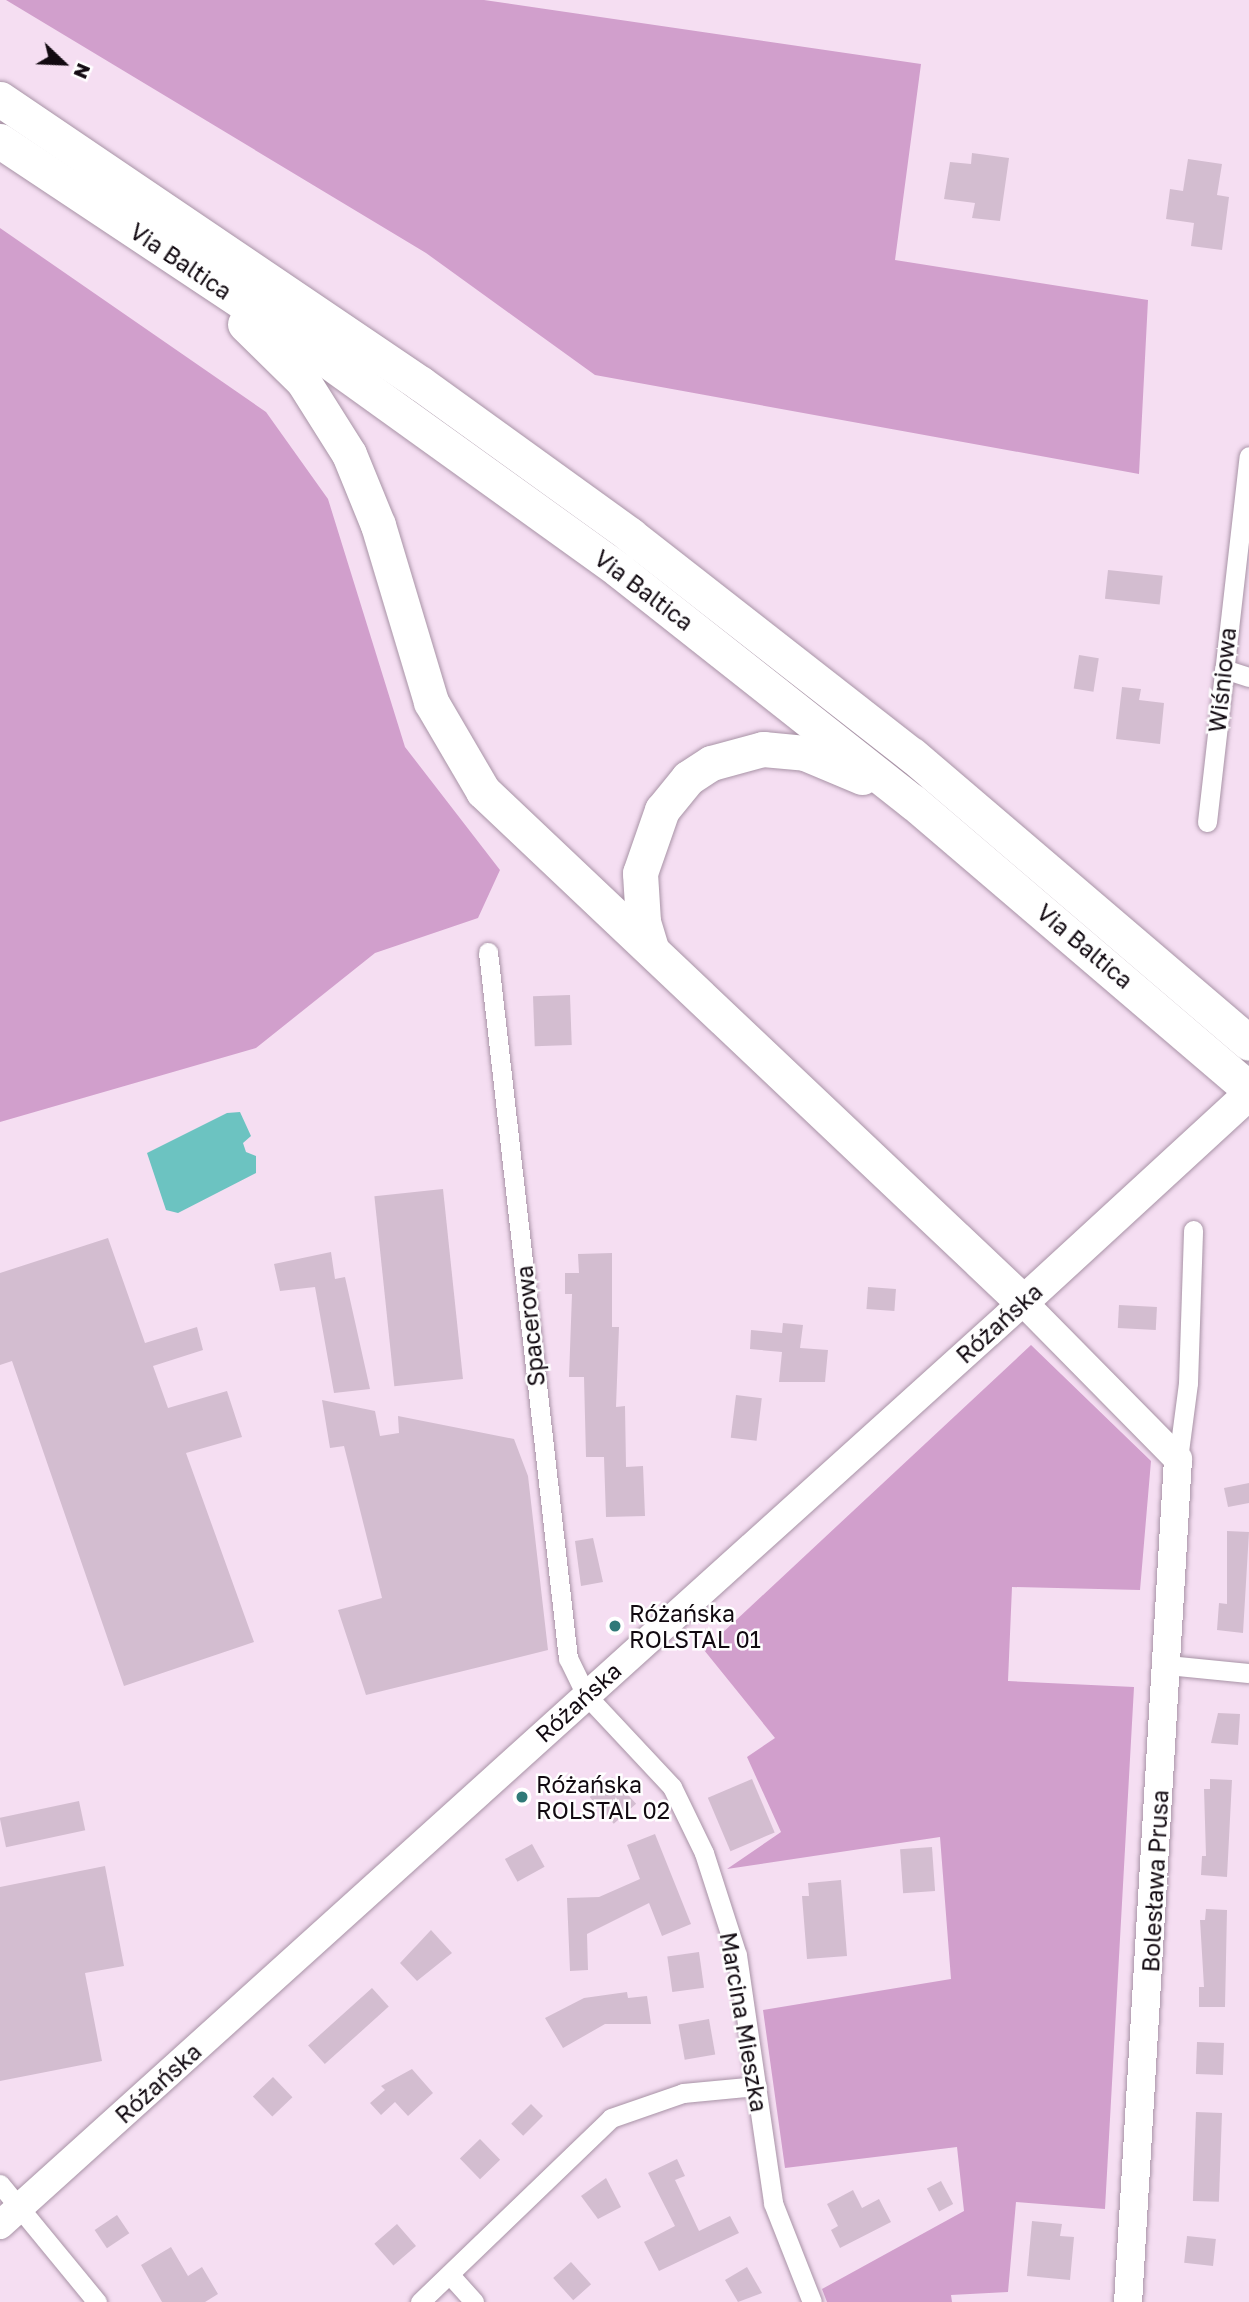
<!DOCTYPE html>
<html>
<head>
<meta charset="utf-8">
<style>
  body { margin:0 }
  #map { position:relative; width:1249px; height:2302px; overflow:hidden; background:#f5def2; font-family:"Golos Text",sans-serif }
  div>[style] { position:absolute }
  .forest>* { inset:0; background:#d19fcc }
  .water>* { inset:0; background:#6cc3c1 }
  .building>* { inset:0; background:#d3bdd0; transform-origin:0 0 }
  .roads { filter:drop-shadow(0 0 2px #a893a6) drop-shadow(0 0 2px #a893a6) }
  .street>* { height:19px; margin:-9.5px; padding:0 9.5px; transform-origin:9.5px; border-radius:9.5px; background:#fff }
  .secondary>* { height:28px; margin:-14px; padding:0 14px; transform-origin:14px; border-radius:14px; background:#fff }
  .primary>* { height:32px; margin:-16px; padding:0 16px; transform-origin:16px; border-radius:16px; background:#fff }
  .highway>* { height:35px; margin:-17.5px; padding:0 17.5px; transform-origin:17.5px; border-radius:17.5px; background:#fff }
  .dots>* { width:19px; height:19px; translate:-50% -50%; box-sizing:border-box; border:4px solid #fff; border-radius:50% }
  span { translate:-50% -50%; white-space:nowrap; text-align:center; line-height:1.15; -webkit-text-stroke:5px #fff; paint-order:stroke }
  .street-label { font-size:23px; color:#120a11 }
  .poi-label { font-size:23px; color:#120a11 }
  .left { translate:0 -50%; text-align:left }
  .north { position:absolute; left:28px; top:28px; width:70px; height:70px; -webkit-text-stroke:5px #fff; paint-order:stroke; rotate:113deg; font-size:19px; font-weight:700; line-height:28px; text-align:center; color:#120a11 }
  .north::after { content:''; display:block; margin:auto; width:24px; height:32px; background:#120a11; clip-path:polygon(50% 0,100% 100%,50% 72%,0 100%) }
</style>
</head>
<body>
<div id="map">
  <div class="forest">
    <i style="clip-path:polygon(6px 0,484px 0,921px 64px,895px 260px,1148px 300px,1139px 474px,595px 375px,426px 253px)"></i>
    <i style="clip-path:polygon(0 228px,266px 412px,328px 499px,405px 747px,500px 870px,478px 918px,375px 953px,256px 1048px,0 1122px)"></i>
    <i style="clip-path:polygon(1031px 1345px,1151px 1461px,1140px 1590px,1012px 1587px,1008px 1681px,1134px 1687px,1105px 2209px,1016px 2202px,1008px 2292px,951px 2295px,952px 2302px,827px 2302px,822px 2289px,964px 2211px,957px 2147px,785px 2168px,763px 2010px,951px 1979px,940px 1837px,727px 1869px,781px 1832px,747px 1757px,775px 1738px,704px 1650px)"></i>
  </div>
  <div class="water">
    <i style="clip-path:polygon(240px 1112px,251px 1136px,243px 1143px,246px 1152px,256px 1156px,256px 1173px,178px 1213px,166px 1210px,147px 1153px,227px 1113px)"></i>
  </div>
  <div class="building">
    <i style="clip-path:polygon(972px 153px,1009px 158px,1000px 221px,972px 218px,975px 203px,944px 199px,950px 162px,971px 164px)"></i>
    <i style="clip-path:polygon(1188px 159px,1222px 164px,1217px 195px,1229px 197px,1222px 250px,1191px 246px,1194px 223px,1166px 219px,1170px 189px,1183px 191px)"></i>
    <i style="left:1108px;top:570px;width:55px;height:29px;rotate:6deg"></i>
    <i style="left:1079px;top:655px;width:20px;height:34px;rotate:9deg"></i>
    <i style="clip-path:polygon(1122px 687px,1141px 689px,1139px 700px,1164px 703px,1160px 744px,1116px 739px)"></i>
    <i style="left:570px;top:995px;width:50px;height:37px;rotate:88deg"></i>
    <i style="left:443px;top:1189px;width:191px;height:69px;rotate:84deg"></i>
    <i style="clip-path:polygon(108px 1238px,145px 1343px,197px 1327px,203px 1350px,153px 1366px,168px 1408px,227px 1391px,242px 1437px,186px 1453px,254px 1642px,124px 1686px,12px 1361px,0 1365px,0 1273px)"></i>
    <i style="clip-path:polygon(331px 1252px,335px 1279px,345px 1277px,370px 1389px,334px 1393px,315px 1287px,280px 1291px,274px 1264px)"></i>
    <i style="clip-path:polygon(612px 1253px,612px 1327px,619px 1327px,616px 1407px,625px 1406px,626px 1467px,643px 1466px,645px 1516px,606px 1517px,604px 1457px,586px 1457px,584px 1377px,569px 1377px,572px 1294px,565px 1294px,565px 1273px,579px 1273px,578px 1254px)"></i>
    <i style="left:868px;top:1287px;width:28px;height:22px;rotate:4deg"></i>
    <i style="left:1119px;top:1305px;width:38px;height:23px;rotate:3deg"></i>
    <i style="clip-path:polygon(783px 1323px,803px 1325px,800px 1348px,828px 1350px,825px 1382px,779px 1382px,782px 1352px,750px 1349px,751px 1330px,782px 1333px)"></i>
    <i style="left:736px;top:1395px;width:26px;height:43px;rotate:7deg"></i>
    <i style="clip-path:polygon(322px 1400px,375px 1411px,380px 1436px,399px 1433px,398px 1416px,514px 1439px,528px 1476px,548px 1650px,366px 1695px,338px 1610px,382px 1598px,344px 1446px,330px 1448px)"></i>
    <i style="clip-path:polygon(1249px 1483px,1249px 1503px,1228px 1507px,1224px 1488px)"></i>
    <i style="clip-path:polygon(1227px 1531px,1249px 1532px,1243px 1633px,1217px 1630px,1219px 1603px,1227px 1604px)"></i>
    <i style="clip-path:polygon(593px 1538px,603px 1582px,581px 1586px,575px 1541px)"></i>
    <i style="clip-path:polygon(1218px 1713px,1240px 1714px,1238px 1745px,1211px 1743px)"></i>
    <i style="left:612px;top:1777px;width:36px;height:30px;rotate:48deg"></i>
    <i style="left:752px;top:1779px;width:58px;height:48px;rotate:67deg"></i>
    <i style="clip-path:polygon(1210px 1779px,1232px 1780px,1227px 1877px,1201px 1875px,1202px 1856px,1206px 1856px,1204px 1789px,1210px 1789px)"></i>
    <i style="left:79px;top:1801px;width:30px;height:81px;rotate:78deg"></i>
    <i style="clip-path:polygon(655px 1834px,691px 1924px,662px 1936px,649px 1903px,587px 1934px,588px 1970px,570px 1971px,567px 1898px,599px 1897px,640px 1879px,627px 1845px)"></i>
    <i style="left:532px;top:1844px;width:26px;height:31px;rotate:61deg"></i>
    <i style="left:932px;top:1847px;width:44px;height:32px;rotate:86deg"></i>
    <i style="clip-path:polygon(105px 1866px,124px 1966px,85px 1973px,102px 2061px,0 2081px,0 1887px)"></i>
    <i style="clip-path:polygon(841px 1880px,847px 1956px,807px 1959px,802px 1896px,809px 1896px,808px 1883px)"></i>
    <i style="clip-path:polygon(1206px 1909px,1227px 1910px,1225px 2007px,1199px 2007px,1199px 1987px,1204px 1987px,1200px 1920px,1205px 1920px)"></i>
    <i style="clip-path:polygon(431px 1930px,452px 1953px,417px 1981px,400px 1963px)"></i>
    <i style="left:699px;top:1952px;width:36px;height:32px;rotate:82deg"></i>
    <i style="left:372px;top:1988px;width:25px;height:86px;rotate:48deg"></i>
    <i style="clip-path:polygon(627px 1992px,628px 1998px,647px 1996px,651px 2024px,605px 2024px,563px 2048px,545px 2018px,584px 1998px)"></i>
    <i style="left:709px;top:2019px;width:36px;height:31px;rotate:80deg"></i>
    <i style="left:1197px;top:2042px;width:27px;height:32px;rotate:2deg"></i>
    <i style="clip-path:polygon(412px 2069px,433px 2093px,408px 2116px,395px 2102px,381px 2115px,370px 2103px,385px 2090px,381px 2086px)"></i>
    <i style="left:273px;top:2077px;width:28px;height:28px;rotate:46deg"></i>
    <i style="left:531px;top:2104px;width:17px;height:28px;rotate:45deg"></i>
    <i style="left:1196px;top:2112px;width:26px;height:89px;rotate:2deg"></i>
    <i style="left:480px;top:2139px;width:29px;height:28px;rotate:46deg"></i>
    <i style="clip-path:polygon(677px 2159px,685px 2176px,675px 2180px,699px 2231px,730px 2216px,739px 2233px,659px 2271px,644px 2242px,675px 2226px,648px 2173px)"></i>
    <i style="clip-path:polygon(606px 2178px,621px 2207px,598px 2219px,581px 2196px)"></i>
    <i style="left:941px;top:2181px;width:26px;height:16px;rotate:62deg"></i>
    <i style="clip-path:polygon(853px 2190px,862px 2208px,879px 2199px,891px 2222px,840px 2248px,831px 2230px,838px 2226px,827px 2204px)"></i>
    <i style="left:117px;top:2215px;width:22px;height:27px;rotate:56deg"></i>
    <i style="clip-path:polygon(1032px 2221px,1062px 2224px,1060px 2236px,1074px 2237px,1070px 2280px,1027px 2276px)"></i>
    <i style="left:397px;top:2224px;width:29px;height:30px;rotate:49deg"></i>
    <i style="left:1187px;top:2236px;width:29px;height:27px;rotate:6deg"></i>
    <i style="clip-path:polygon(171px 2247px,188px 2276px,202px 2267px,218px 2294px,205px 2302px,162px 2302px,141px 2265px)"></i>
    <i style="left:571px;top:2262px;width:30px;height:24px;rotate:48deg"></i>
    <i style="clip-path:polygon(747px 2267px,762px 2293px,738px 2302px,725px 2280px)"></i>
  </div>
  <div class="roads">
    <div class="street">
      <i style="left:1224px;top:669px;width:26px;rotate:18deg"></i>
      <i style="left:1207px;top:822px;width:368px;rotate:-83.5deg"></i>
      <i style="left:488px;top:952px;width:711px;rotate:83.54deg"></i>
      <i style="left:568px;top:1658px;width:41px;rotate:64.1deg"></i>
      <i style="left:586px;top:1695px;width:126px;rotate:46.9deg"></i>
      <i style="left:672px;top:1787px;width:73px;rotate:64.1deg"></i>
      <i style="left:704px;top:1853px;width:107px;rotate:72.1deg"></i>
      <i style="left:737px;top:1955px;width:251px;rotate:81.7deg"></i>
      <i style="left:773px;top:2203px;width:106px;rotate:68.5deg"></i>
      <i style="left:1178px;top:1459px;width:77px;rotate:-82.5deg"></i>
      <i style="left:1188px;top:1383px;width:153px;rotate:-88.1deg"></i>
      <i style="left:1167px;top:1665px;width:82px;rotate:5.6deg"></i>
      <i style="left:0;top:2184px;width:153px;rotate:50.6deg"></i>
      <i style="left:450px;top:2275px;width:36px;rotate:48deg"></i>
      <i style="left:420px;top:2302px;width:265px;rotate:-43.9deg"></i>
      <i style="left:611px;top:2118px;width:76px;rotate:-19.1deg"></i>
      <i style="left:683px;top:2093px;width:74px;rotate:-5.4deg"></i>
    </div>
    <div class="secondary">
      <i style="left:0;top:2225px;width:1378px;rotate:-42.06deg"></i>
      <i style="left:1023px;top:1302px;width:221px;rotate:45.4deg"></i>
      <i style="left:1178px;top:1459px;width:844px;rotate:93.39deg"></i>
    </div>
    <div class="primary">
      <i style="left:1023px;top:1302px;width:307px;rotate:-42.6deg"></i>
    </div>
    <div class="highway">
      <i style="left:0;top:99px;width:508px;rotate:34.1deg"></i>
      <i style="left:421px;top:384px;width:258px;rotate:35.8deg"></i>
      <i style="left:630px;top:535px;width:358px;rotate:38deg"></i>
      <i style="left:912px;top:755px;width:443px;rotate:40.5deg"></i>
      <i style="left:0;top:141px;width:359px;rotate:33.6deg"></i>
      <i style="left:299px;top:340px;width:395px;rotate:35.7deg"></i>
      <i style="left:620px;top:571px;width:373px;rotate:38.3deg"></i>
      <i style="left:913px;top:802px;width:442px;rotate:40.5deg"></i>
      <i style="left:245px;top:324px;width:81px;rotate:44.5deg"></i>
      <i style="left:303px;top:381px;width:86px;rotate:57.8deg"></i>
      <i style="left:349px;top:454px;width:77px;rotate:67.8deg"></i>
      <i style="left:378px;top:525px;width:185px;rotate:73.3deg"></i>
      <i style="left:431px;top:702px;width:103px;rotate:59.7deg"></i>
      <i style="left:483px;top:791px;width:743px;rotate:43.42deg"></i>
      <i style="left:651px;top:948px;width:28px;rotate:-107deg"></i>
      <i style="left:643px;top:921px;width:48px;rotate:-93.6deg"></i>
      <i style="left:640px;top:873px;width:67px;rotate:-70.8deg"></i>
      <i style="left:662px;top:810px;width:41px;rotate:-50.9deg"></i>
      <i style="left:688px;top:778px;width:27px;rotate:-33deg"></i>
      <i style="left:711px;top:763px;width:54px;rotate:-15.1deg"></i>
      <i style="left:763px;top:749px;width:42px;rotate:5.4deg"></i>
      <i style="left:805px;top:753px;width:62px;rotate:22.8deg"></i>
    </div>
  </div>
  <div class="dots">
    <i style="left:615px;top:1626px;background:#307978"></i>
    <i style="left:522px;top:1797px;background:#307978"></i>
  </div>
  <div class="street-label">
    <span style="left:181px;top:261px;rotate:34deg">Via Baltica</span>
    <span style="left:644px;top:590px;rotate:37deg">Via Baltica</span>
    <span style="left:1222px;top:680px;rotate:-84deg">Wiśniowa</span>
    <span style="left:1085px;top:946px;rotate:40deg">Via Baltica</span>
    <span style="left:999px;top:1323px;rotate:-42deg">Różańska</span>
    <span style="left:530px;top:1326px;rotate:-96deg">Spacerowa</span>
    <span style="left:578px;top:1702px;rotate:-42deg">Różańska</span>
    <span style="left:1155px;top:1881px;rotate:-87deg">Bolesława Prusa</span>
    <span style="left:744px;top:2022px;rotate:80deg">Marcina Mieszka</span>
    <span style="left:158px;top:2083px;rotate:-42deg">Różańska</span>
  </div>
  <div class="poi-label">
    <span class="left" style="left:629px;top:1626px">Różańska<br>ROLSTAL 01</span>
    <span class="left" style="left:536px;top:1797px">Różańska<br>ROLSTAL 02</span>
  </div>
  <div class="north">N</div>
</div>
</body>
</html>
